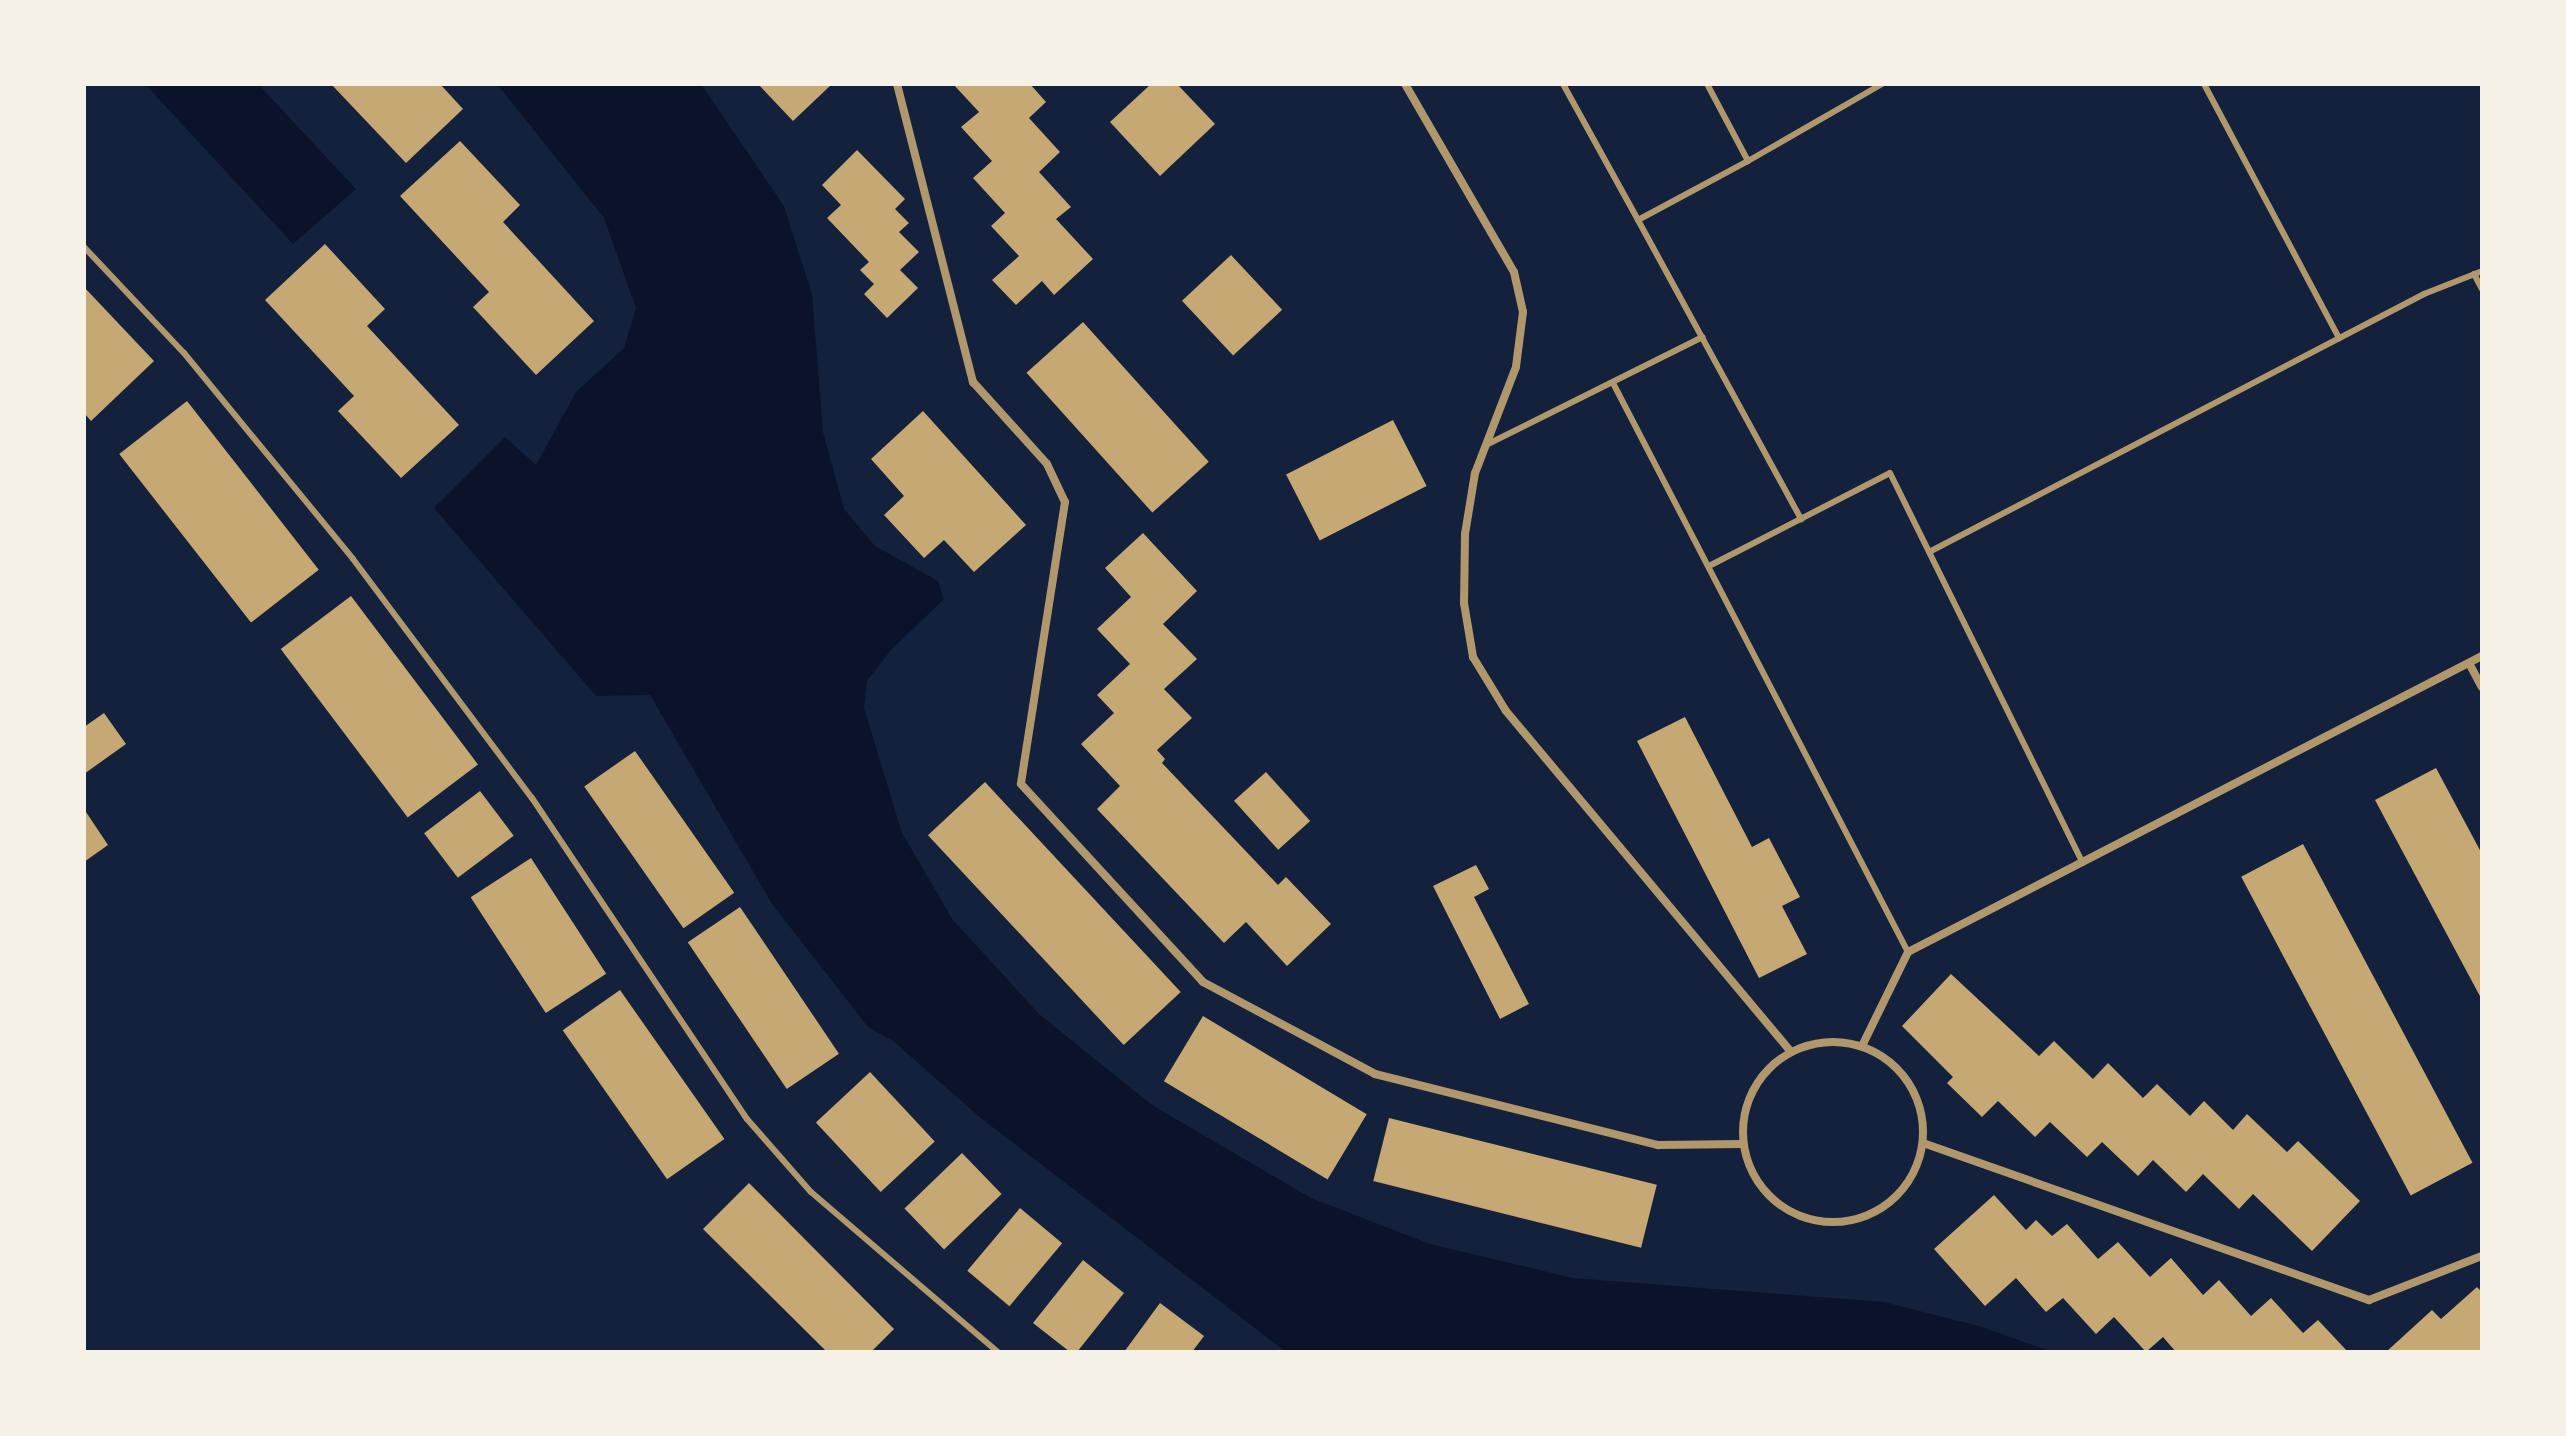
<!DOCTYPE html>
<html>
<head>
<meta charset="utf-8">
<style>
  body { margin:0 }
  #map { position:relative; width:2566px; height:1436px; overflow:hidden; background:#14213d; font-family:"Noto Sans",sans-serif }
  div>[style] { position:absolute }
  .water>* { inset:0; background:#0b132b }
  .building>* { inset:0; background:#c6a872; transform-origin:0 0 }
  .service>* { height:6px; margin:-3px; padding:0 3px; transform-origin:3px; border-radius:3px; background:#b1986c }
  .minor>* { height:8px; margin:-4px; padding:0 4px; transform-origin:4px; border-radius:4px; background:#b1986c }
  .minor>.ring { margin:-4px; padding:0; box-sizing:content-box; background:none; border:8px solid #b1986c; border-radius:50% }
  span { translate:-50% -50%; white-space:nowrap; text-align:center; line-height:1.15; -webkit-text-stroke:7px #f6f1e7; paint-order:stroke }
  .frame { position:absolute; inset:0; border:86px solid #f6f1e7; pointer-events:none }
</style>
</head>
<body>
<div id="map">
  <div class="water">
    <i style="clip-path:polygon(145px 84px,258px 84px,356px 189px,293px 244px)"></i>
    <i style="clip-path:polygon(497px 84px,701px 84px,784px 206px,812px 294px,823px 432px,844px 509px,875px 546px,938px 581px,944px 599px,891px 650px,867px 681px,864px 708px,902px 833px,953px 920px,1039px 1014px,1152px 1105px,1311px 1198px,1430px 1244px,1573px 1278px,1884px 1302px,1982px 1327px,2052px 1352px,1286px 1352px,982px 1119px,893px 1041px,868px 1027px,772px 904px,650px 695px,596px 696px,434px 508px,505px 437px,536px 465px,576px 392px,624px 348px,636px 308px,604px 218px)"></i>
  </div>
  <div class="building">
    <i style="clip-path:polygon(331px 84px,440px 84px,463px 109px,406px 163px)"></i>
    <i style="clip-path:polygon(758px 84px,832px 84px,793px 121px)"></i>
    <i style="clip-path:polygon(953px 84px,1030px 84px,1046px 102px,1029px 118px,1060px 152px,1039px 172px,1071px 207px,1056px 219px,1093px 259px,1054px 295px,1042px 281px,1016px 305px,992px 280px,1019px 256px,991px 226px,1005px 213px,973px 178px,992px 161px,961px 127px,979px 112px)"></i>
    <i style="clip-path:polygon(1151px 84px,1177px 84px,1215px 124px,1160px 176px,1110px 122px)"></i>
    <i style="clip-path:polygon(460px 141px,520px 205px,503px 222px,594px 321px,536px 375px,473px 307px,489px 292px,400px 196px)"></i>
    <i style="clip-path:polygon(857px 150px,905px 199px,895px 209px,909px 223px,899px 232px,919px 252px,900px 270px,918px 288px,887px 318px,864px 294px,874px 284px,860px 270px,869px 262px,827px 218px,841px 205px,822px 185px)"></i>
    <i style="clip-path:polygon(325px 244px,385px 309px,367px 326px,459px 425px,401px 478px,338px 411px,354px 396px,265px 300px)"></i>
    <i style="left:1231px;top:255px;width:75px;height:67px;rotate:47deg"></i>
    <i style="clip-path:polygon(84px 287px,154px 361px,91px 421px,84px 413px)"></i>
    <i style="left:1083px;top:322px;width:188px;height:76px;rotate:48deg"></i>
    <i style="left:187px;top:401px;width:214px;height:86px;rotate:52deg"></i>
    <i style="clip-path:polygon(923px 411px,1026px 525px,974px 572px,944px 540px,924px 558px,884px 515px,904px 496px,871px 459px)"></i>
    <i style="left:1393px;top:420px;width:74px;height:120px;rotate:63deg"></i>
    <i style="clip-path:polygon(1143px 533px,1197px 591px,1163px 624px,1197px 659px,1164px 689px,1192px 718px,1157px 750px,1165px 759px,1162px 763px,1278px 885px,1286px 877px,1331px 924px,1287px 966px,1246px 922px,1224px 943px,1097px 809px,1120px 786px,1081px 744px,1114px 713px,1097px 695px,1130px 664px,1097px 629px,1131px 597px,1105px 568px)"></i>
    <i style="left:351px;top:596px;width:211px;height:88px;rotate:53deg"></i>
    <i style="clip-path:polygon(104px 713px,126px 744px,84px 774px,84px 727px)"></i>
    <i style="clip-path:polygon(1685px 717px,1752px 847px,1769px 838px,1800px 897px,1782px 906px,1807px 954px,1759px 978px,1637px 741px)"></i>
    <i style="left:635px;top:751px;width:173px;height:62px;rotate:55deg"></i>
    <i style="clip-path:polygon(2436px 768px,2482px 854px,2482px 1000px,2375px 800px)"></i>
    <i style="left:1266px;top:772px;width:66px;height:43px;rotate:48deg"></i>
    <i style="left:985px;top:782px;width:287px;height:78px;rotate:47deg"></i>
    <i style="left:480px;top:791px;width:56px;height:70px;rotate:53deg"></i>
    <i style="clip-path:polygon(84px 809px,108px 845px,84px 862px)"></i>
    <i style="left:2303px;top:844px;width:361px;height:70px;rotate:62deg"></i>
    <i style="left:531px;top:858px;width:138px;height:72px;rotate:57deg"></i>
    <i style="clip-path:polygon(1476px 865px,1489px 889px,1474px 897px,1529px 1004px,1500px 1019px,1433px 886px)"></i>
    <i style="left:740px;top:907px;width:177px;height:63px;rotate:56deg"></i>
    <i style="clip-path:polygon(1951px 974px,2039px 1056px,2054px 1041px,2093px 1079px,2108px 1063px,2143px 1098px,2157px 1084px,2190px 1116px,2204px 1101px,2233px 1130px,2247px 1114px,2287px 1152px,2298px 1141px,2360px 1201px,2312px 1251px,2253px 1194px,2239px 1209px,2203px 1174px,2186px 1192px,2153px 1160px,2138px 1176px,2102px 1142px,2087px 1157px,2050px 1122px,2035px 1137px,1998px 1101px,1982px 1117px,1947px 1083px,1953px 1077px,1902px 1026px)"></i>
    <i style="left:620px;top:990px;width:182px;height:70px;rotate:55deg"></i>
    <i style="left:1203px;top:1016px;width:191px;height:76px;rotate:31deg"></i>
    <i style="left:870px;top:1072px;width:95px;height:74px;rotate:47deg"></i>
    <i style="left:1389px;top:1118px;width:276px;height:65px;rotate:14deg"></i>
    <i style="left:962px;top:1153px;width:57px;height:80px;rotate:46deg"></i>
    <i style="clip-path:polygon(749px 1183px,894px 1329px,871px 1352px,827px 1352px,703px 1229px)"></i>
    <i style="clip-path:polygon(1994px 1195px,2026px 1230px,2036px 1220px,2052px 1236px,2067px 1224px,2098px 1259px,2118px 1242px,2150px 1277px,2171px 1258px,2203px 1295px,2219px 1280px,2251px 1316px,2271px 1298px,2303px 1333px,2318px 1320px,2348px 1352px,2176px 1352px,2163px 1337px,2146px 1352px,2114px 1317px,2096px 1334px,2063px 1298px,2046px 1312px,2016px 1278px,1985px 1306px,1934px 1249px)"></i>
    <i style="left:1020px;top:1208px;width:55px;height:82px;rotate:40deg"></i>
    <i style="clip-path:polygon(1083px 1260px,1124px 1293px,1077px 1352px,1070px 1352px,1033px 1323px)"></i>
    <i style="clip-path:polygon(2477px 1287px,2482px 1292px,2482px 1352px,2386px 1352px,2432px 1310px,2441px 1319px)"></i>
    <i style="clip-path:polygon(1160px 1303px,1204px 1336px,1192px 1352px,1124px 1352px)"></i>
  </div>
  <div class="service">
    <i style="left:1563px;top:84px;width:155px;rotate:61.1deg"></i>
    <i style="left:1638px;top:220px;width:125px;rotate:-28.2deg"></i>
    <i style="left:1748px;top:161px;width:87px;rotate:-118deg"></i>
    <i style="left:2204px;top:84px;width:288px;rotate:62deg"></i>
    <i style="left:1748px;top:161px;width:155px;rotate:-29.9deg"></i>
    <i style="left:1638px;top:220px;width:341px;rotate:61.4deg"></i>
    <i style="left:84px;top:247px;width:146px;rotate:46.7deg"></i>
    <i style="left:184px;top:353px;width:266px;rotate:50.6deg"></i>
    <i style="left:353px;top:559px;width:299px;rotate:53.2deg"></i>
    <i style="left:532px;top:798px;width:386px;rotate:56.2deg"></i>
    <i style="left:747px;top:1119px;width:97px;rotate:48.8deg"></i>
    <i style="left:811px;top:1192px;width:246px;rotate:40.6deg"></i>
    <i style="left:2474px;top:274px;width:17px;rotate:62deg"></i>
    <i style="left:1613px;top:383px;width:641px;rotate:62.6deg"></i>
    <i style="left:1486px;top:445px;width:242px;rotate:-26.5deg"></i>
    <i style="left:1931px;top:551px;width:556px;rotate:-27.53deg"></i>
    <i style="left:2424px;top:294px;width:62px;rotate:-21.6deg"></i>
    <i style="left:1709px;top:566px;width:203px;rotate:-27.2deg"></i>
    <i style="left:1890px;top:473px;width:435px;rotate:63.7deg"></i>
  </div>
  <div class="minor">
    <i style="left:897px;top:84px;width:308px;rotate:75.7deg"></i>
    <i style="left:973px;top:382px;width:110px;rotate:47.9deg"></i>
    <i style="left:1047px;top:464px;width:42px;rotate:64.7deg"></i>
    <i style="left:1065px;top:502px;width:285px;rotate:98.9deg"></i>
    <i style="left:1021px;top:784px;width:269px;rotate:47.4deg"></i>
    <i style="left:1203px;top:982px;width:195px;rotate:28.1deg"></i>
    <i style="left:1375px;top:1074px;width:292px;rotate:14.1deg"></i>
    <i style="left:1658px;top:1145px;width:85px;rotate:-0.7deg"></i>
    <i style="left:1405px;top:84px;width:217px;rotate:59.9deg"></i>
    <i style="left:1514px;top:272px;width:41px;rotate:77.3deg"></i>
    <i style="left:1523px;top:312px;width:55px;rotate:97.3deg"></i>
    <i style="left:1516px;top:367px;width:114px;rotate:111.1deg"></i>
    <i style="left:1475px;top:473px;width:62px;rotate:99.3deg"></i>
    <i style="left:1465px;top:534px;width:69px;rotate:90.8deg"></i>
    <i style="left:1464px;top:603px;width:55px;rotate:80.5deg"></i>
    <i style="left:1473px;top:657px;width:63px;rotate:58.6deg"></i>
    <i style="left:1506px;top:711px;width:444px;rotate:50.1deg"></i>
    <i style="left:2469px;top:663px;width:27px;rotate:62deg"></i>
    <i class="ring" style="left:1743px;top:1042px;width:172px;height:172px"></i>
    <i style="left:1862px;top:1046px;width:105px;rotate:-63.9deg"></i>
    <i style="left:1908px;top:952px;width:646px;rotate:-27.28deg"></i>
    <i style="left:1923px;top:1143px;width:473px;rotate:19.4deg"></i>
    <i style="left:2369px;top:1300px;width:121px;rotate:-21.3deg"></i>
  </div>
  <div class="frame"></div>
</div>
</body>
</html>
